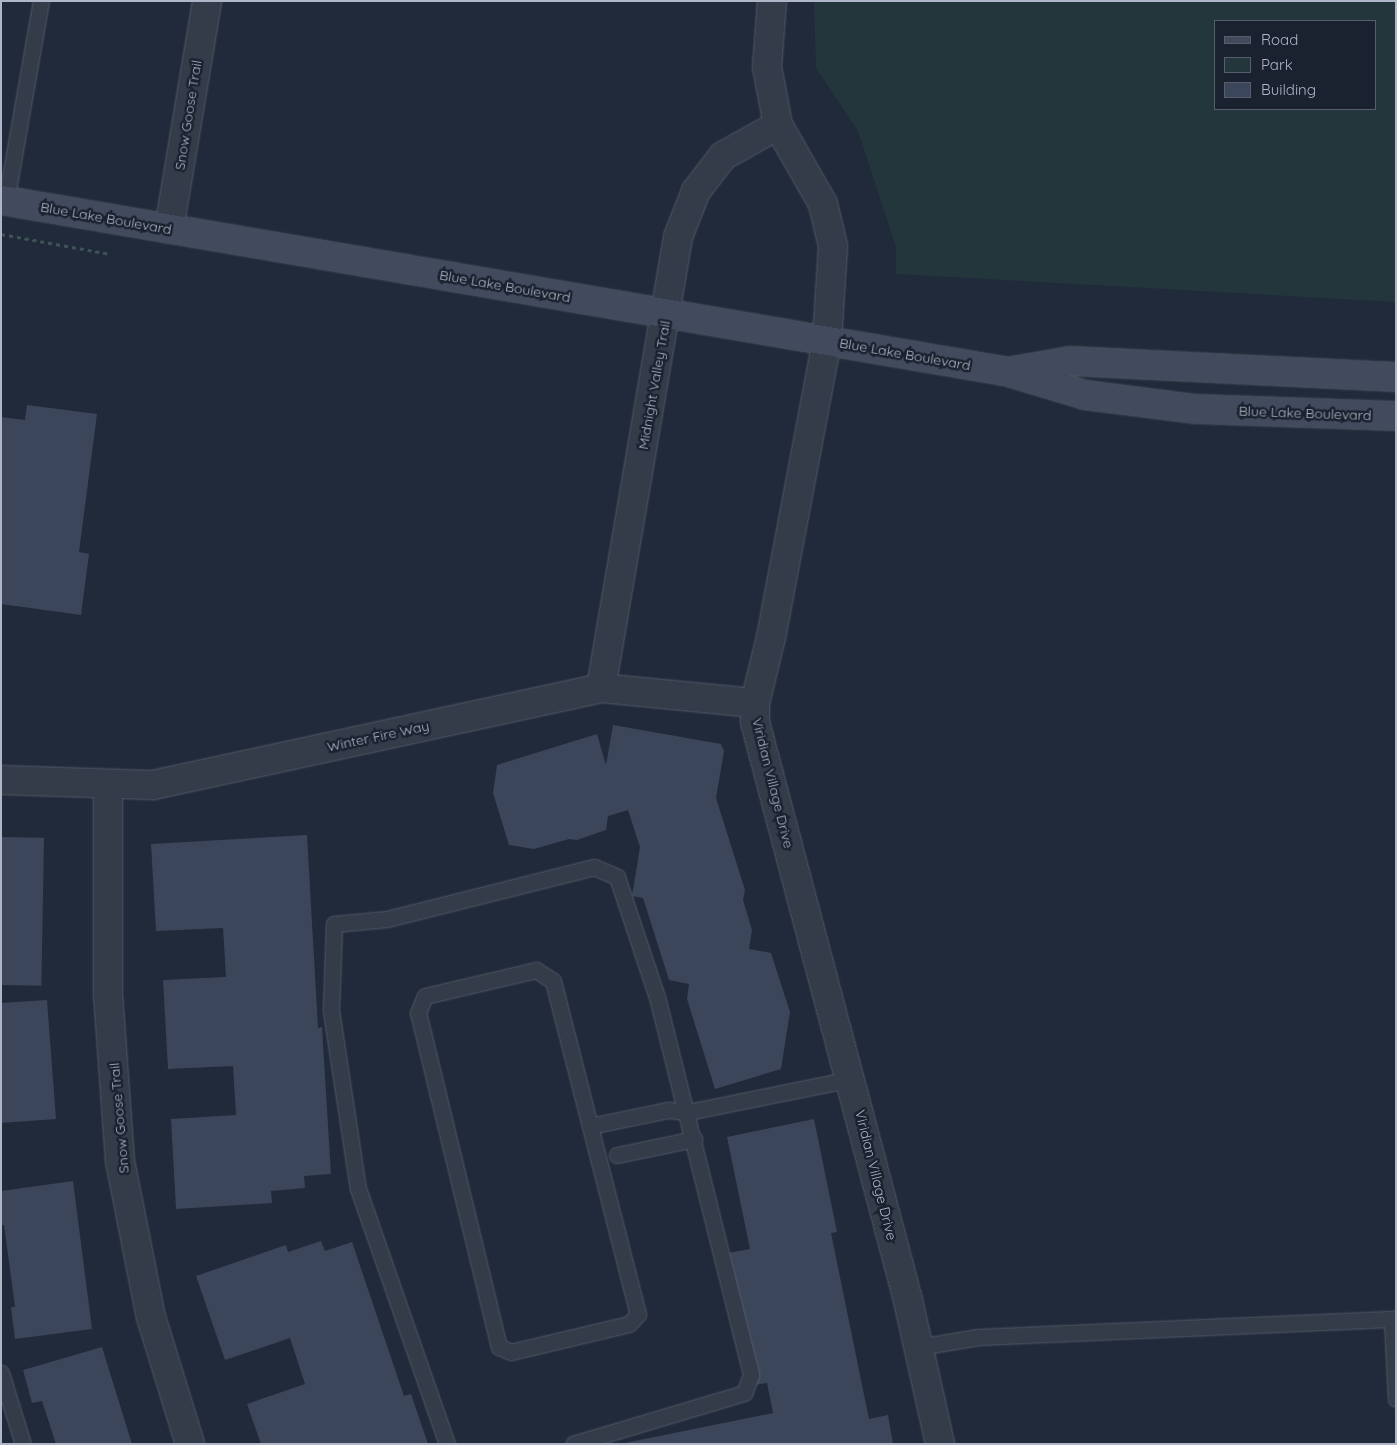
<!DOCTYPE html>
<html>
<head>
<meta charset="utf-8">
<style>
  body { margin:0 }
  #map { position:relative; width:1397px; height:1445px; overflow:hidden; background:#202a3a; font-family:Quicksand,sans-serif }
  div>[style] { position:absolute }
  .green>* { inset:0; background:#22363b }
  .building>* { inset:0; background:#3c465a; transform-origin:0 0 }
  .path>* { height:3px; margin-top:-1.5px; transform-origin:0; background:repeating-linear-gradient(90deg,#3d5256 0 4px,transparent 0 8px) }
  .roads { filter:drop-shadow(0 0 1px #525968) drop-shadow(0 0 1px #525968) }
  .lane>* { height:15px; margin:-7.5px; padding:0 7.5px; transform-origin:7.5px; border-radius:7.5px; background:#343c4a }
  .street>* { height:28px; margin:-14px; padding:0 14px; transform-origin:14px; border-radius:14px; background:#343c4a }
  .secondary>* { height:28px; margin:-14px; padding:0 14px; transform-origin:14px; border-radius:14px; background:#424a5e }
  span { translate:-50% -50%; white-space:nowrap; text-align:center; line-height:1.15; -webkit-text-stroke:5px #1a212f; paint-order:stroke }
  .street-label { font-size:14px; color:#afb6c7 }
  .frame { position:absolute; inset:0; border:2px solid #afb6c7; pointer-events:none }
  .legend { position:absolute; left:1214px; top:20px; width:162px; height:90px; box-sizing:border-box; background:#1a212f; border:1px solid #565d6c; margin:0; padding:6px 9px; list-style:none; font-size:15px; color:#afb6c7 }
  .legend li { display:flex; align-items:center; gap:10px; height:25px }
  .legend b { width:25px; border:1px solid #565d6c }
</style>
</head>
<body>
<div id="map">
  <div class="green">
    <i style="clip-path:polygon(evenodd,814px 1px,1396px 1px,1396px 302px,896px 274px,896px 247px,858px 131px,816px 68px,814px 1px,1216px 21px,1376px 21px,1376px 109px,1216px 109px,1216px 21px)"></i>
  </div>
  <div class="building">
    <i style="clip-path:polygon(27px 405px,97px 414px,79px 552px,89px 554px,81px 615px,1px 604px,1px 417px,25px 420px)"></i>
    <i style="clip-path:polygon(613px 725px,721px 744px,724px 751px,716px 798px,745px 890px,743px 900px,752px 930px,749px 949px,771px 953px,790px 1012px,781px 1069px,715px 1089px,687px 999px,689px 984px,669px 980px,643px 898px,632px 896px,640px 847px,628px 810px,608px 816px,606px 830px,577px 840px,569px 839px,534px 849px,509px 845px,493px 793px,497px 765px,597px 734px,606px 765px)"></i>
    <i style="clip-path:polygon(307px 835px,318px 1028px,322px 1027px,331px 1174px,304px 1176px,305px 1188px,271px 1191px,272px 1203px,176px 1209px,171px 1119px,236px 1115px,233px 1066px,168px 1069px,163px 980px,226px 977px,223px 928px,156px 931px,151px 844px)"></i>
    <i style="left:1px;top:837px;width:43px;height:148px;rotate:1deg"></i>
    <i style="clip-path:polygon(47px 1000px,56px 1119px,1px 1123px,1px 1003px)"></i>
    <i style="clip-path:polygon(814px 1119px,837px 1232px,831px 1233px,869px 1419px,888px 1415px,893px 1444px,620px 1444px,773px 1413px,767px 1383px,754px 1385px,728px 1253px,750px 1249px,727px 1137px)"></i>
    <i style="clip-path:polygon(73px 1181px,92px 1329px,15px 1339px,11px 1307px,15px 1307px,4px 1225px,1px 1225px,1px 1191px)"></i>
    <i style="clip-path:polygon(321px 1241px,325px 1251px,352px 1242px,404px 1396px,411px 1394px,428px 1444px,261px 1444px,247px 1404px,305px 1384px,290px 1338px,225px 1360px,196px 1276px,286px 1245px,288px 1252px)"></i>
    <i style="clip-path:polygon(102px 1347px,132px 1444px,56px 1444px,42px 1401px,32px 1403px,23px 1370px)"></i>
  </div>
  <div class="path">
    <i style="left:1px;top:234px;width:111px;rotate:10.4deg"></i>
  </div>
  <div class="roads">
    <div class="lane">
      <i style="left:6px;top:201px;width:203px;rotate:-80.1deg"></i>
      <i style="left:536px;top:970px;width:20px;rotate:33deg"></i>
      <i style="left:553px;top:981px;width:344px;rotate:75.7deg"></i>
      <i style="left:638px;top:1314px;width:13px;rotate:132deg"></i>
      <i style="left:629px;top:1324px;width:121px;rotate:166.7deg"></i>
      <i style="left:511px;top:1352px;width:13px;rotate:-157deg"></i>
      <i style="left:499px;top:1347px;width:344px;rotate:-103.6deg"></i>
      <i style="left:418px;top:1013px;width:18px;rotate:-68deg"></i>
      <i style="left:425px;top:996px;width:114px;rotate:-13.2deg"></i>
      <i style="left:590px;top:1126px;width:80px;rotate:-11.6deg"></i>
      <i style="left:668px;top:1110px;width:20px;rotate:6deg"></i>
      <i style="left:688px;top:1112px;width:166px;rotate:-11.4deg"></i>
      <i style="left:617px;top:1155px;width:79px;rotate:-11.7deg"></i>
      <i style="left:1392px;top:1320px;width:79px;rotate:87.1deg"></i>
      <i style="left:919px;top:1347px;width:60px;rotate:-9.6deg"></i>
      <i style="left:978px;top:1337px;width:418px;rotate:-2.5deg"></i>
      <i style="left:1px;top:1373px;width:74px;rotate:72.8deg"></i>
      <i style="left:447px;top:1444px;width:270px;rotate:-109.2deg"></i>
      <i style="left:358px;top:1189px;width:181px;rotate:-98.6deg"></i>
      <i style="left:331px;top:1010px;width:86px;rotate:-88deg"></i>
      <i style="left:334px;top:924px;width:53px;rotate:-5.4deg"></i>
      <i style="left:387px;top:919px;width:213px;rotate:-14.1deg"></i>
      <i style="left:594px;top:867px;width:25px;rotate:23deg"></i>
      <i style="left:617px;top:877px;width:126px;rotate:71.6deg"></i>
      <i style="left:657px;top:997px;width:390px;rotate:76deg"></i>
      <i style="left:751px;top:1375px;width:19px;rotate:111deg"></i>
      <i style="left:744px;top:1393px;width:178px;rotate:163.4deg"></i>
    </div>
    <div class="street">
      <i style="left:772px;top:1px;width:66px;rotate:94.3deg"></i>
      <i style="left:767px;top:67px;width:59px;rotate:79.3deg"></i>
      <i style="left:778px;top:125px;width:91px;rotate:60.3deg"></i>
      <i style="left:823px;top:204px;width:43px;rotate:76.6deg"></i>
      <i style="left:833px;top:246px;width:95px;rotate:93.6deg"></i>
      <i style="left:827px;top:341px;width:301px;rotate:100.7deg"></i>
      <i style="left:771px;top:637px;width:68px;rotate:103.6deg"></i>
      <i style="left:755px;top:703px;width:19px;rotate:90deg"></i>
      <i style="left:755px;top:722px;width:594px;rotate:75.17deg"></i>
      <i style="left:907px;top:1296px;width:152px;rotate:77.4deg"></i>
      <i style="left:169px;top:229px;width:231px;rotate:-80.5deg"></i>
      <i style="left:601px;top:688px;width:458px;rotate:-80.3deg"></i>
      <i style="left:678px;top:237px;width:49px;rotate:-68.6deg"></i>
      <i style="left:696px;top:191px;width:44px;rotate:-52.4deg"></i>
      <i style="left:723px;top:156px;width:63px;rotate:-29.4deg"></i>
      <i style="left:1px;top:780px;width:152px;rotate:1.9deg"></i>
      <i style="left:153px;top:785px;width:458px;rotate:-12.2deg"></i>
      <i style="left:601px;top:688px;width:155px;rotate:5.6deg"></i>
      <i style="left:108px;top:784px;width:210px;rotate:90deg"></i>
      <i style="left:108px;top:994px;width:167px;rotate:85.9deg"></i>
      <i style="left:120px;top:1161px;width:159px;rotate:78.8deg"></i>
      <i style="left:151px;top:1317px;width:133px;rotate:72.9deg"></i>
    </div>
    <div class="secondary">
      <i style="left:1px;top:200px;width:1023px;rotate:9.68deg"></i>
      <i style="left:1009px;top:372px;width:79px;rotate:16.8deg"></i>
      <i style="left:1085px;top:395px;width:112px;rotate:7.2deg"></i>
      <i style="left:1196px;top:409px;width:200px;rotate:2deg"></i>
      <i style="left:1013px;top:371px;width:58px;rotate:-10deg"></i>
      <i style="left:1070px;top:361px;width:326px;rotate:2.8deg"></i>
    </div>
  </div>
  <div class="street-label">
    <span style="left:188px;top:115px;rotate:-81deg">Snow Goose Trail</span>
    <span style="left:106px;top:218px;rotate:10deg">Blue Lake Boulevard</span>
    <span style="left:505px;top:286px;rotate:10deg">Blue Lake Boulevard</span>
    <span style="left:905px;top:354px;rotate:10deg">Blue Lake Boulevard</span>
    <span style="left:654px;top:385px;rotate:-80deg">Midnight Valley Trail</span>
    <span style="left:1305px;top:413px;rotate:2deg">Blue Lake Boulevard</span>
    <span style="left:378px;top:736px;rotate:-12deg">Winter Fire Way</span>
    <span style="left:773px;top:783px;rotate:76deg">Viridian Village Drive</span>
    <span style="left:119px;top:1118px;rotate:-95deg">Snow Goose Trail</span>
    <span style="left:876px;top:1175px;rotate:76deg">Viridian Village Drive</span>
  </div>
  <div class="frame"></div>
  <ul class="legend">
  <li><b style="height:6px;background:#424a5e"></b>Road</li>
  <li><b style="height:14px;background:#22363b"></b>Park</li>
  <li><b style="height:14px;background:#3c465a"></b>Building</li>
  </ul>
</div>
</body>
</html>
